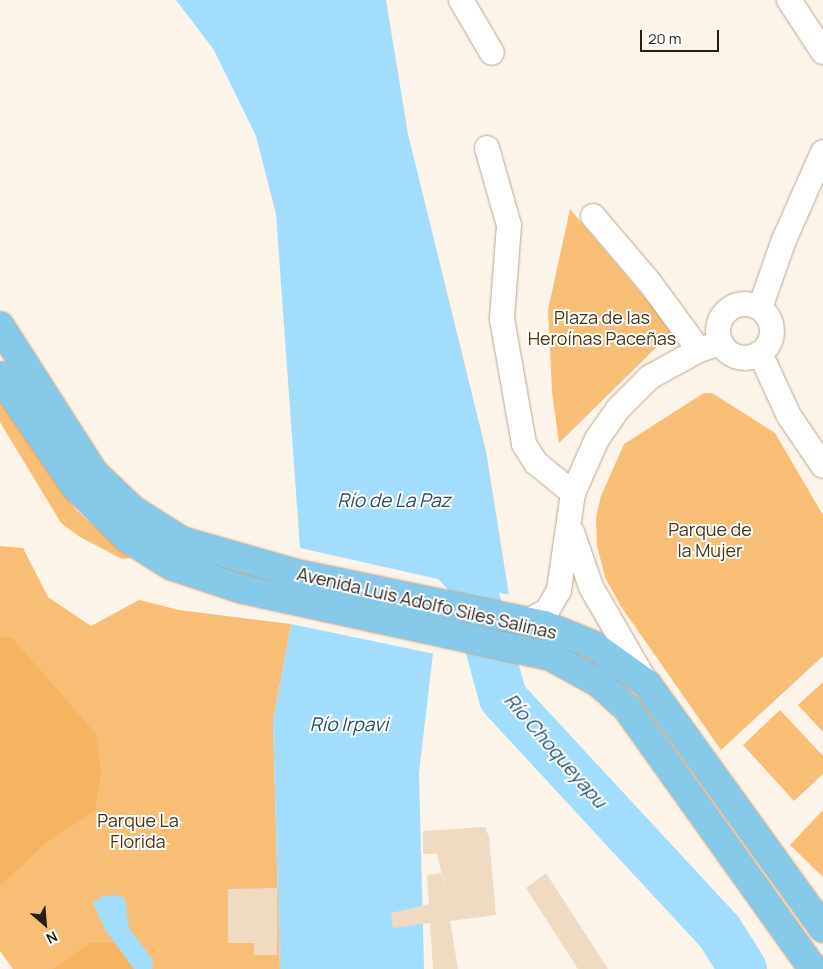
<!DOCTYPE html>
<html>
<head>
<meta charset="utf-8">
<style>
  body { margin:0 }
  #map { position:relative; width:823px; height:969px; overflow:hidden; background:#fcf3e9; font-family:Manrope,sans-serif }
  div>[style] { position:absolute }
  .green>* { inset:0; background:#f9be75 }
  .forest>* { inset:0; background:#f6b460 }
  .water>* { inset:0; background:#a2ddfe }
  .pier>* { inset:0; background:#fcf3e9 }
  .river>* { height:48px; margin:-24px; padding:0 24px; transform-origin:24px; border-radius:24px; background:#a2ddfe }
  .building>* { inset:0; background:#f0dac2 }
  .roads { filter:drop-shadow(0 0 1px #baa68f) drop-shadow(0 0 1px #baa68f) }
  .minor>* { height:24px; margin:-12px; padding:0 12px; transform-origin:12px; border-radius:12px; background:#fff }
  .minor>.ring { margin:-12px; padding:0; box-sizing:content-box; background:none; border:24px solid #fff; border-radius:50% }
  .primary>* { height:28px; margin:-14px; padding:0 14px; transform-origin:14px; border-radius:14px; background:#86c9e9 }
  span { translate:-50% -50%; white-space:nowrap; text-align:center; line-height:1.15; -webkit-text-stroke:4px #fff; paint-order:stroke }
  .park-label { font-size:18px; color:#4d320e }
  .street-label { font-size:18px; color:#261f16 }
  .water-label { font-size:19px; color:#214f66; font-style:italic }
  .north { position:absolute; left:20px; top:899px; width:50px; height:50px; -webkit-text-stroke:4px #fff; paint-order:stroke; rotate:153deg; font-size:14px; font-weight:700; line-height:20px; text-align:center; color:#261f16 }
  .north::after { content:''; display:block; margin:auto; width:18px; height:22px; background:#261f16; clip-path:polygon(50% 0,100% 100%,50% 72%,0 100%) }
  .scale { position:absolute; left:640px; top:30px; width:79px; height:22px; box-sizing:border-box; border:2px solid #261f16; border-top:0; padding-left:6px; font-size:15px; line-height:18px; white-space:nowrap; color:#261f16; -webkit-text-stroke:4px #fff; paint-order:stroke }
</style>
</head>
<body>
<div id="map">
  <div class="green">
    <i style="clip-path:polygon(570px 209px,673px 331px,559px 443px,552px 392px,548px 310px)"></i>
    <i style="clip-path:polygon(704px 393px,712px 393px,775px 433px,823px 515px,823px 656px,721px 750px,620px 605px,605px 577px,597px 546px,596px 517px,601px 496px,624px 444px)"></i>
    <i style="clip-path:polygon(0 398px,76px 510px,130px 558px,122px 559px,80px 537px,61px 523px,0 422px)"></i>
    <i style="clip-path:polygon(0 546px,23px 548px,48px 597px,91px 626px,139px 600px,179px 610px,291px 624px,273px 722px,280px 969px,13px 969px,0 951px)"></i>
    <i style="clip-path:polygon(823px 682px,823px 732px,798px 705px)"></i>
    <i style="clip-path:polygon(780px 710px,823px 756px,823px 774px,794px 801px,743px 745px)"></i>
    <i style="clip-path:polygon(823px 810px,823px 877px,790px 845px)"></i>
  </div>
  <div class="forest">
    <i style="clip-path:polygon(0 636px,13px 639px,96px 734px,101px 773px,95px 811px,48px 841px,0 886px)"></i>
    <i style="clip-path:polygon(90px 943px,116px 943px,140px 969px,53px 969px)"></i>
  </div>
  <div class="water">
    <i style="clip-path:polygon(176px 0,386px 0,408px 134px,486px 451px,509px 595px,453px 583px,433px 653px,419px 773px,424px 969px,280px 969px,273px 722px,291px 624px,300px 548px,276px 214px,256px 136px,214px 50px)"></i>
    <i style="clip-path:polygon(115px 895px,125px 898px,129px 928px,153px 960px,152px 969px,134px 969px,104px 928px,93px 903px,103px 896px)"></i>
  </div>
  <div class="pier">
    <i style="clip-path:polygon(300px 548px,509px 595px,511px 595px,508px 598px,455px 586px,435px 654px,291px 624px)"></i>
  </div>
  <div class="river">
    <i style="left:431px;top:536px;width:57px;rotate:47.1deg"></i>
    <i style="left:470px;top:578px;width:124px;rotate:74.6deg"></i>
    <i style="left:503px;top:698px;width:318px;rotate:47.2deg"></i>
    <i style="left:719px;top:931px;width:45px;rotate:57.7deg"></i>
  </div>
  <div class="building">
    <i style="clip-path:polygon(485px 827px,489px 837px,496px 915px,450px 921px,458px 969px,433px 969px,430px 923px,393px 928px,391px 913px,429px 904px,427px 875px,441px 873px,448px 900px,437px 854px,423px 854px,423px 831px)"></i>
    <i style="clip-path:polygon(546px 873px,608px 969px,578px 969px,526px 888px)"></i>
    <i style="clip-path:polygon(277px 888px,277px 955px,254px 955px,254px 943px,228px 943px,228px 889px)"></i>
  </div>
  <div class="roads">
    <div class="minor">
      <i style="left:461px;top:0;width:61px;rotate:59.7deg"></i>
      <i style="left:789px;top:0;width:62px;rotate:56.8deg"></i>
      <i style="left:487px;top:148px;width:80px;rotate:74.1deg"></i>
      <i style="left:509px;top:225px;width:94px;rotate:94.3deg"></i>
      <i style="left:502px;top:319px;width:127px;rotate:80deg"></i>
      <i style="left:524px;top:444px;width:22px;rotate:58deg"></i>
      <i style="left:536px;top:463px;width:48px;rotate:39deg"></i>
      <i style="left:593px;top:216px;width:88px;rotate:49.6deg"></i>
      <i style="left:650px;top:283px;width:83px;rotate:53.8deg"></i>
      <i class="ring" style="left:718px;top:304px;width:30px;height:30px"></i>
      <i style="left:760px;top:308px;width:72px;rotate:-70.6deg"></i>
      <i style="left:784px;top:240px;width:96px;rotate:-66.1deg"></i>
      <i style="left:760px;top:353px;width:69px;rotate:65.3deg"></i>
      <i style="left:789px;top:416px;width:60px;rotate:55.8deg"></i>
      <i style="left:572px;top:532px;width:58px;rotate:70.9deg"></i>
      <i style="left:591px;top:587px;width:112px;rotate:60deg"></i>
      <i style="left:528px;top:621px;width:21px;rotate:-28deg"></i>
      <i style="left:547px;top:611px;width:24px;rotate:-60deg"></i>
      <i style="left:559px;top:590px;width:98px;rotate:-81.8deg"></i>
      <i style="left:573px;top:493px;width:59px;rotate:-66deg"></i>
      <i style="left:597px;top:439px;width:35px;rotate:-55deg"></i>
      <i style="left:617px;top:410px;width:47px;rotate:-45deg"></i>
      <i style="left:650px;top:377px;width:56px;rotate:-28.9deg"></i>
      <i style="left:699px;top:350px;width:23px;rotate:-18deg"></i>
    </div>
    <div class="primary">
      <i style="left:0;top:326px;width:174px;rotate:57.4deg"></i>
      <i style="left:94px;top:473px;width:54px;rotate:43.5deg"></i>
      <i style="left:133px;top:510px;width:58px;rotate:32.3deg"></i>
      <i style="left:182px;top:541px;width:121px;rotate:15.9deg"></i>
      <i style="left:298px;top:574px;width:251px;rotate:11.7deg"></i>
      <i style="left:544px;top:625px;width:53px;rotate:22.2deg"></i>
      <i style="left:593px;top:645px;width:67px;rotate:35.8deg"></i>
      <i style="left:647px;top:684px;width:301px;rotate:54.2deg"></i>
      <i style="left:0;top:376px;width:133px;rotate:55.7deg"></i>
      <i style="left:75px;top:486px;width:74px;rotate:45deg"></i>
      <i style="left:127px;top:538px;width:53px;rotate:31.9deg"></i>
      <i style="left:172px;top:566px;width:74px;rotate:18.2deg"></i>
      <i style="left:242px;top:589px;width:315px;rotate:12.3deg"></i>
      <i style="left:550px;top:656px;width:56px;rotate:28.9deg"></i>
      <i style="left:599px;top:683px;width:38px;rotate:42deg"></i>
      <i style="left:627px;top:708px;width:320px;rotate:54.5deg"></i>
    </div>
  </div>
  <div class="park-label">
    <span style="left:602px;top:328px">Plaza de las<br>Heroínas Paceñas</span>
    <span style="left:710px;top:540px">Parque de<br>la Mujer</span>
    <span style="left:138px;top:831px">Parque La<br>Florida</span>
  </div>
  <div class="street-label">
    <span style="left:427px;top:603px;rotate:13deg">Avenida Luis Adolfo Siles Salinas</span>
  </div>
  <div class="water-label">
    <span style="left:394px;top:501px">Río de La Paz</span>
    <span style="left:349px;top:725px">Río Irpavi</span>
    <span style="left:555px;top:751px;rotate:49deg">Río Choqueyapu</span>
  </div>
  <div class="north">N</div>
  <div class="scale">20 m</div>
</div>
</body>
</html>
